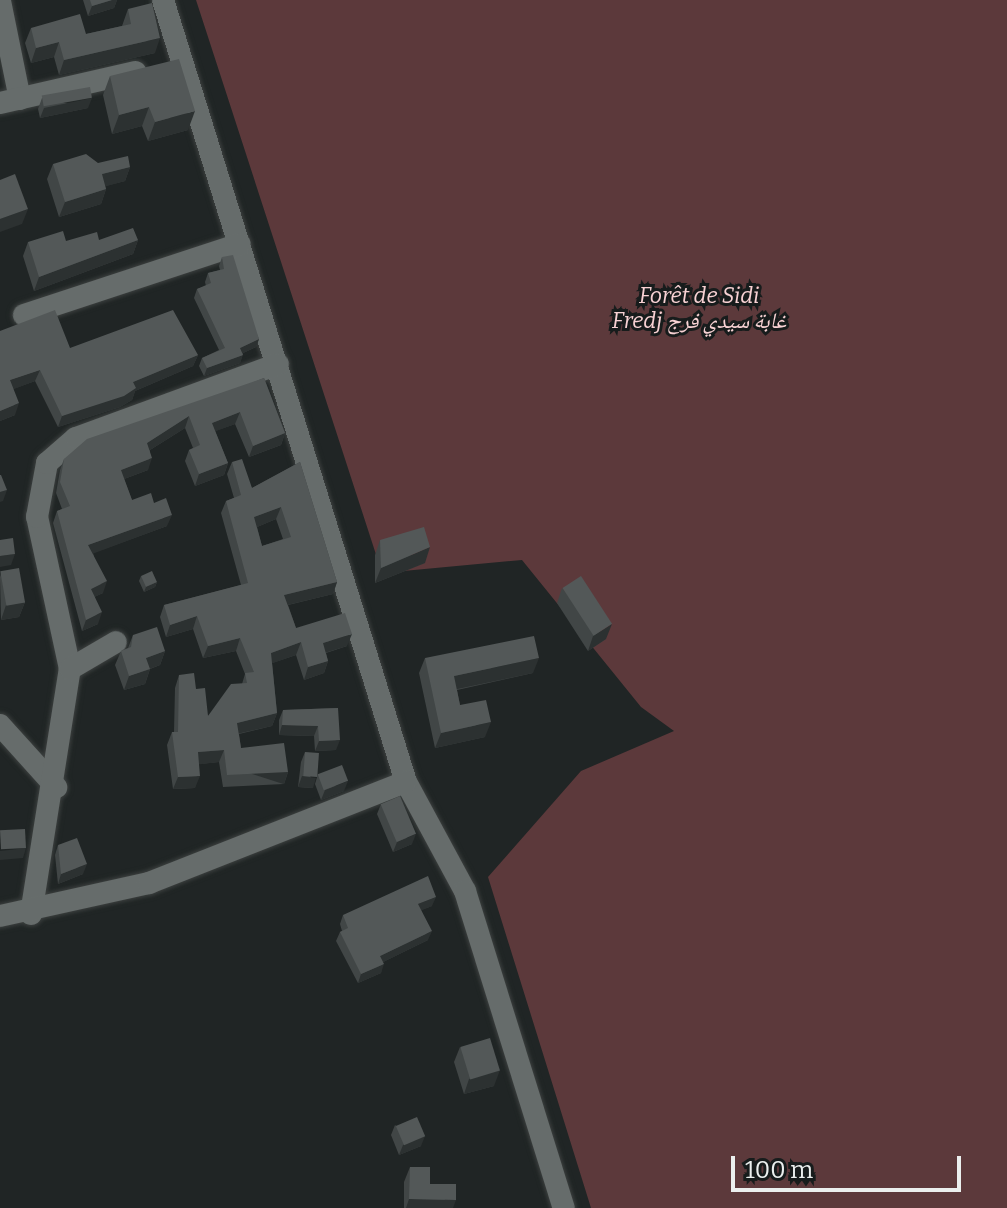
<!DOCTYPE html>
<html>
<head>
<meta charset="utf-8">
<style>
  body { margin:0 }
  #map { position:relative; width:1007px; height:1208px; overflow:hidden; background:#202525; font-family:Bitter,"Noto Naskh Arabic",serif }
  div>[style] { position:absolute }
  .green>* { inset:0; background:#5c393b }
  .roads { filter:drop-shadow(0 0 2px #3c403f) drop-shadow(0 0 2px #3c403f) }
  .minor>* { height:22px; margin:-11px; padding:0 11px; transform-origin:11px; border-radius:11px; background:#666c6b }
  .wall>* { inset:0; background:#414646 }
  .shaded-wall>* { inset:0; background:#2c3131; transform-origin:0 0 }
  .building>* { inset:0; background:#535858; transform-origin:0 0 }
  span { translate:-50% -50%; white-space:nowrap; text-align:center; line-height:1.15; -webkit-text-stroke:6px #171c1c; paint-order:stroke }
  .park-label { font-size:22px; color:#f8d2d4; font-style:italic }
  .scale { position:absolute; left:731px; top:1156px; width:230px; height:36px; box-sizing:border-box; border:4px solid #ebefee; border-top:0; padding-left:10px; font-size:24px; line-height:28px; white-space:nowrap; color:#ebefee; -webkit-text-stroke:6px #171c1c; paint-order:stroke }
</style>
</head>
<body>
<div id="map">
  <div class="green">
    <i style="clip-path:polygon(196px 0,1007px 0,1007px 1208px,591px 1208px,488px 877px,581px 771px,674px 731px,641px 707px,522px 560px,382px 573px)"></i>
  </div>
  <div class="roads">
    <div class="minor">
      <i style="left:163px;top:0;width:819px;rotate:72.74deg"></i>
      <i style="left:406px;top:782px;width:124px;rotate:61.6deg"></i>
      <i style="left:465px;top:891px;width:332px;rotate:72.7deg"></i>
      <i style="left:0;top:1px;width:100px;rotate:78.5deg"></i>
      <i style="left:0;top:103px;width:139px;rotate:-12.9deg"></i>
      <i style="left:24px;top:315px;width:227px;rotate:-18.2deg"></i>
      <i style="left:70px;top:669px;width:156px;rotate:-102.2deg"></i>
      <i style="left:37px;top:517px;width:55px;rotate:-79.5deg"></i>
      <i style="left:47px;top:463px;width:38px;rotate:-41deg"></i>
      <i style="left:76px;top:438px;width:215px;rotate:-20.1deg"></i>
      <i style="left:0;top:725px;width:84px;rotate:47.9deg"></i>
      <i style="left:31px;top:914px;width:248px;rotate:-81deg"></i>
      <i style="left:70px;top:669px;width:53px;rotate:-30.4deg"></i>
      <i style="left:0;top:916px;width:153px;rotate:-12.5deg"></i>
      <i style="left:149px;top:883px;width:276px;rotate:-21.5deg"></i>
    </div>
  </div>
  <div class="wall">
    <i style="clip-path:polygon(83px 0,117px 0,114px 8px,88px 16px)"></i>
    <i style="clip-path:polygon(128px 9px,155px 53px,59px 75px,54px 57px,31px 63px,25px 43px,31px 28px,86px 34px,122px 26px)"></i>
    <i style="clip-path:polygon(110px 76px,188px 130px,148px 141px,142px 126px,112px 134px,103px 95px)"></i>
    <i style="clip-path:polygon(42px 98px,88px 108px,40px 118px,38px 109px)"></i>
    <i style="clip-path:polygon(98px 163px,130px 167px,125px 181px,105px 186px,106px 189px,101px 204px,59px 217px,47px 179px,53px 164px)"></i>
    <i style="clip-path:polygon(99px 240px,138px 240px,133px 254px,34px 291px,23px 256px,28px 242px)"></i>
    <i style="clip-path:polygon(222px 257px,259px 339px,256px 347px,243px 353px,240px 363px,204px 376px,199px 366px,202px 358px,219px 350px,194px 298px,197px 289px,206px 286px,205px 282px,208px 273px,220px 270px,219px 266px)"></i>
    <i style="clip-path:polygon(0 331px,70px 348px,198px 355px,193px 366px,135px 391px,132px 400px,120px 407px,58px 427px,35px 381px,13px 389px,15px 415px,0 421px)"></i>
    <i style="clip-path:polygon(264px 378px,285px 433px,281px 445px,249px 457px,235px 424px,215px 431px,228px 463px,224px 475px,195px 486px,185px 461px,189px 450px,193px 448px,185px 428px,150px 450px,148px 470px,124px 479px,132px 500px,154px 503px,167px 526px,93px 553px,103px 593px,94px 597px,98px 624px,82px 631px,53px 523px,57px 511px,62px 509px,56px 493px,60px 470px,64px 459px)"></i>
    <i style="clip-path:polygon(evenodd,232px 462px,252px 488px,300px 462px,337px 582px,333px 594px,288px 605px,296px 628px,347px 646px,326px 653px,328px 661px,324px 673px,304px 680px,296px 655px,272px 663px,277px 713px,272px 726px,239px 734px,241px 748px,288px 772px,284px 784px,223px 787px,219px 762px,199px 764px,195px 788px,173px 789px,167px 745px,172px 732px,174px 732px,175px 688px,179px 675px,196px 689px,208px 716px,242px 684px,245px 674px,236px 651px,203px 658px,193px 629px,166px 637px,160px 617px,164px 605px,241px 585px,221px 513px,226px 501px,234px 498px,227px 474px,232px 462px,276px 519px,283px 539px,262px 546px,257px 527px,276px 519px)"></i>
    <i style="clip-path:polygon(380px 540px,425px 563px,375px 583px,375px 555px)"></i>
    <i style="clip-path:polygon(1px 573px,25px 602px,19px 617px,1px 620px,0 577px)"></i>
    <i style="clip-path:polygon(141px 576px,157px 582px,155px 587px,144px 592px,139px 581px)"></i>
    <i style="clip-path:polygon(562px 588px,606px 639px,588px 651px,557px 603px)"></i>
    <i style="clip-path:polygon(133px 635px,165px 651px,160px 665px,150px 669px,145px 684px,124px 690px,115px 665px,121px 651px,128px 648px)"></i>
    <i style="clip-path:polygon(425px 658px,533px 673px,457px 690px,460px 705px,485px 737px,435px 748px,419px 673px)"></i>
    <i style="clip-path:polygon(338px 708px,336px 750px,315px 751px,314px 736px,279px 735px,279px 720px,283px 710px)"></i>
    <i style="clip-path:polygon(305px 752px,313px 788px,298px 787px,301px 762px)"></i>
    <i style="clip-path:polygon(318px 774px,344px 791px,321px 800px,315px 784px)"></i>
    <i style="clip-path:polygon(381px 804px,412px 844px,393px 852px,377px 814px)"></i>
    <i style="clip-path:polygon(58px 845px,83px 874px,58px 884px,55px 855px)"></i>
    <i style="clip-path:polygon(432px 906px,421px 910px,428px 940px,383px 962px,381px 973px,358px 983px,336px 941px,340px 932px,342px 931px,340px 924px,343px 915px)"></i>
    <i style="clip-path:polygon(460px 1047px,494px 1086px,464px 1094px,454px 1062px)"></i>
    <i style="clip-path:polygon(395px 1125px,421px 1146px,399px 1155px,391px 1135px)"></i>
    <i style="clip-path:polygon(410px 1167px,430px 1184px,453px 1208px,404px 1208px,404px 1182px)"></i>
  </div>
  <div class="shaded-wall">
    <i style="clip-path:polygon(112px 0,117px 0,114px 8px,88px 16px,92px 6px)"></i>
    <i style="clip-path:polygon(160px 38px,155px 53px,59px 75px,64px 60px)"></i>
    <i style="clip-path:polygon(59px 42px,54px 57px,31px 63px,36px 48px)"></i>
    <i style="clip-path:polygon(92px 98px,88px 108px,40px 118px,44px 108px)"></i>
    <i style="clip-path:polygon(149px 107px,142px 126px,112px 134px,119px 115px)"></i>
    <i style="clip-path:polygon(195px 111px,188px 130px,148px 141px,155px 122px)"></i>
    <i style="clip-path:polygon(130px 167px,125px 181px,96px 189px,102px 174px)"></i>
    <i style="clip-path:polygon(106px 189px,101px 204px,59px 217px,65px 202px)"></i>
    <i style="clip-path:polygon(28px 209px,22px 224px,0 232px,0 219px)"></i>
    <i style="clip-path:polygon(138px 240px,133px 254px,34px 291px,39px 277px)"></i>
    <i style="clip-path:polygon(259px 339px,256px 347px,237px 356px,240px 348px)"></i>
    <i style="clip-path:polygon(198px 355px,193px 366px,135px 391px,132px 400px,120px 407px,58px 427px,62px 416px,133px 382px)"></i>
    <i style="clip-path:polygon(243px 355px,240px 363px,204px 376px,207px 368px)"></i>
    <i style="clip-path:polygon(40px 370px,35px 381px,6px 392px,10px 380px)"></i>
    <i style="clip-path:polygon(19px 403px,15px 415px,0 421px,0 411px)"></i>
    <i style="clip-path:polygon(240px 412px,235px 424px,208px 434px,212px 423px)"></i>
    <i style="clip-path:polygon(189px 416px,185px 428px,142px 455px,147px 443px)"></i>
    <i style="clip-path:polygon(285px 433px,281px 445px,249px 457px,253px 446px)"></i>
    <i style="clip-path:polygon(152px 458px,148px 470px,116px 482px,121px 470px)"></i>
    <i style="clip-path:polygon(228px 463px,224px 475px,195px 486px,199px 474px)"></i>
    <i style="clip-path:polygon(7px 490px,3px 501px,0 502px,0 492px)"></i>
    <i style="clip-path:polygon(281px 507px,276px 519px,250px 530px,254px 517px)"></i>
    <i style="clip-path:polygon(172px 515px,167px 526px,84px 557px,88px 545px)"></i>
    <i style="clip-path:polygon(430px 547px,425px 563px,375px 583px,381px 568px)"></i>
    <i style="clip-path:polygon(15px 554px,11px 565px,0 567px,0 556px)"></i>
    <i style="clip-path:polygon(107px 581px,103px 593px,86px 601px,91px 589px)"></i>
    <i style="clip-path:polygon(157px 582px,155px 587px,144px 592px,146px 587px)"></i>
    <i style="clip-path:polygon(337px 582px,333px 594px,279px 607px,284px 595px)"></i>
    <i style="clip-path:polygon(25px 602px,19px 617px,1px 620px,6px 605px)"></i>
    <i style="clip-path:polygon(102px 612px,98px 624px,82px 631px,86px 620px)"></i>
    <i style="clip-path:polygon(197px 616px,193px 629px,166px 637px,170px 625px)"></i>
    <i style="clip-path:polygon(612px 624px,606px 639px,588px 651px,593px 636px)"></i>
    <i style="clip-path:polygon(352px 634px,347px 646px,318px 655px,323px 643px)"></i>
    <i style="clip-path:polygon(240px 638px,236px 651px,203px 658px,208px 646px)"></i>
    <i style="clip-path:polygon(301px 642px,296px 655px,267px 665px,271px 653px)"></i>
    <i style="clip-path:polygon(165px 651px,160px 665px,141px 672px,146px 658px)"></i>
    <i style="clip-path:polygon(539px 658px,533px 673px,448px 691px,454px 676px)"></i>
    <i style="clip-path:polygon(328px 661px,324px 673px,304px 680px,308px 667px)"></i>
    <i style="clip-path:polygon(150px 669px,145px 684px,124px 690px,129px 676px)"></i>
    <i style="clip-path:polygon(277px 713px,272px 726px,232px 735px,237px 723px)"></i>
    <i style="clip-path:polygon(491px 722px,485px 737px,435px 748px,441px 733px)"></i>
    <i style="clip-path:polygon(282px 725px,318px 726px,314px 736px,279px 735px)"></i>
    <i style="clip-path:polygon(340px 740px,336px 750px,315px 751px,319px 741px)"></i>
    <i style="clip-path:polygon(224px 750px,219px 762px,194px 765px,198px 752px)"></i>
    <i style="left:288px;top:772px;width:13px;height:61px;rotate:108deg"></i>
    <i style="clip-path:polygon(200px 776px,195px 788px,173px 789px,178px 777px)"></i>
    <i style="clip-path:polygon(302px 776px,316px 778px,313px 788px,298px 787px)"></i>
    <i style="clip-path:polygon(348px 781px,344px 791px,321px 800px,325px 790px)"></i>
    <i style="clip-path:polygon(416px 834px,412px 844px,393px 852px,397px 842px)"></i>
    <i style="clip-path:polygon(26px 848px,23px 858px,0 860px,0 851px)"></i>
    <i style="clip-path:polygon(87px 864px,83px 874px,58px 884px,61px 874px)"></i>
    <i style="clip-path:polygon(436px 897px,432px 906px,415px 913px,418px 904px)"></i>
    <i style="clip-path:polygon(432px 931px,428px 940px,377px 965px,380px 956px)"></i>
    <i style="clip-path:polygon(384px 964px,381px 973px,358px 983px,361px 974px)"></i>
    <i style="clip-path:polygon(500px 1070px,494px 1086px,464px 1094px,469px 1079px)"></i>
    <i style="clip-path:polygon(425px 1136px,421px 1146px,399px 1155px,403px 1145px)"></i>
    <i style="clip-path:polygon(409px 1199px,456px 1200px,453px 1208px,406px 1208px)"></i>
  </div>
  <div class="building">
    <i style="clip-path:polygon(90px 0,112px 0,92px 6px)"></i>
    <i style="clip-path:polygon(152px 3px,160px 38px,64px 60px,59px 42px,36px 48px,31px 28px,80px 14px,86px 34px,131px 24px,128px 9px)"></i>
    <i style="clip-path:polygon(179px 59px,195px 111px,155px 122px,149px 107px,119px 115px,110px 76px)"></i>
    <i style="left:90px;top:87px;width:11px;height:49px;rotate:80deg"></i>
    <i style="clip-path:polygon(86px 154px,98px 163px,128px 156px,130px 167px,102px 174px,106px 189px,65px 202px,53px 164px)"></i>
    <i style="clip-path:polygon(15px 174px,28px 209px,0 219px,0 180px)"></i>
    <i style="clip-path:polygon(133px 228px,138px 240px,39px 277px,28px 242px,63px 231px,66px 241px,97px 232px,99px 240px)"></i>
    <i style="clip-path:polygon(233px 255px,259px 339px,240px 348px,243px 355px,207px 368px,202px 358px,225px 348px,197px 289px,211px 283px,208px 273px,224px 269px,222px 257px)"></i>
    <i style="clip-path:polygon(55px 310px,70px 348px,173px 310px,198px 355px,133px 382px,136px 388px,124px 396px,62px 416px,40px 370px,10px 380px,19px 403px,0 411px,0 331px)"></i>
    <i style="clip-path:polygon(264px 378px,285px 433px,253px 446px,240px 412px,212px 423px,228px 463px,199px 474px,189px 450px,200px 445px,189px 416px,147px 443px,152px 458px,121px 470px,132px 500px,151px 493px,154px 503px,166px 498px,172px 515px,88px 545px,107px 581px,91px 589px,102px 612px,86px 620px,57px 511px,70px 506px,60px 482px,64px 459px,87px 439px)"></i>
    <i style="clip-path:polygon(evenodd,242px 459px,252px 488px,300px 462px,337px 582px,284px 595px,296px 628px,345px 613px,352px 634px,323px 643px,328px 661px,308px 667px,301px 642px,271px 653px,277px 713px,237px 723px,241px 748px,284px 743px,288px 772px,227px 775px,224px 750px,198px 752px,200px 776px,178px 777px,172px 732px,178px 732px,179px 675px,194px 673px,196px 689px,205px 688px,208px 716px,231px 684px,247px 683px,245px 673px,254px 672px,240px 638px,208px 646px,197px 616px,170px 625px,164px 605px,248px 583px,226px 501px,241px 495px,232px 462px,242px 459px,281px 507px,291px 537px,262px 546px,254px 517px,281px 507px)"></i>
    <i style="clip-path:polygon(0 475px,1px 475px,7px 490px,0 492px)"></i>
    <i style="clip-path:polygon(424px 527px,430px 547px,381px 568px,380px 540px)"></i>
    <i style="clip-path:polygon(13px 538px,15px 554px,0 556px,0 540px)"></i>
    <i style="left:19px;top:568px;width:35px;height:19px;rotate:80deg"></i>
    <i style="left:152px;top:571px;width:12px;height:12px;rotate:66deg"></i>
    <i style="left:581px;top:576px;width:57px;height:22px;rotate:57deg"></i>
    <i style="clip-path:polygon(157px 627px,165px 651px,146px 658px,150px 669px,129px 676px,121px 651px,131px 647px,133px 635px)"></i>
    <i style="clip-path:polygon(534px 636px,539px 658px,454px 676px,460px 705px,486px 700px,491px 722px,441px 733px,425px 658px)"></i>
    <i style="clip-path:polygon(338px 708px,340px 740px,319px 741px,318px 726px,282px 725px,283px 710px)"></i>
    <i style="left:305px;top:752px;width:14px;height:24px;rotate:4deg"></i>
    <i style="left:342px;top:765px;width:17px;height:26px;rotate:69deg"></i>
    <i style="left:400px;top:796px;width:41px;height:21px;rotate:67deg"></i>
    <i style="left:25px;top:829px;width:19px;height:25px;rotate:87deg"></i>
    <i style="clip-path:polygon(77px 838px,87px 864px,61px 874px,58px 845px)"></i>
    <i style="clip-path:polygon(428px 876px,436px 897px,418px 904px,432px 931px,380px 956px,384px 964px,361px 974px,340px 932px,348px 928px,343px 915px)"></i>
    <i style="left:490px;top:1038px;width:34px;height:31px;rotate:73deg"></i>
    <i style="left:417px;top:1117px;width:21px;height:23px;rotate:67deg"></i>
    <i style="clip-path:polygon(410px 1167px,430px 1167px,430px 1184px,456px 1184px,456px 1200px,409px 1199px)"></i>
  </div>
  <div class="park-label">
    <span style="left:699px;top:308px">Forêt de Sidi<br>Fredj غابة سيدي فرج</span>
  </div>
  <div class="scale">100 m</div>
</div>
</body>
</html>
